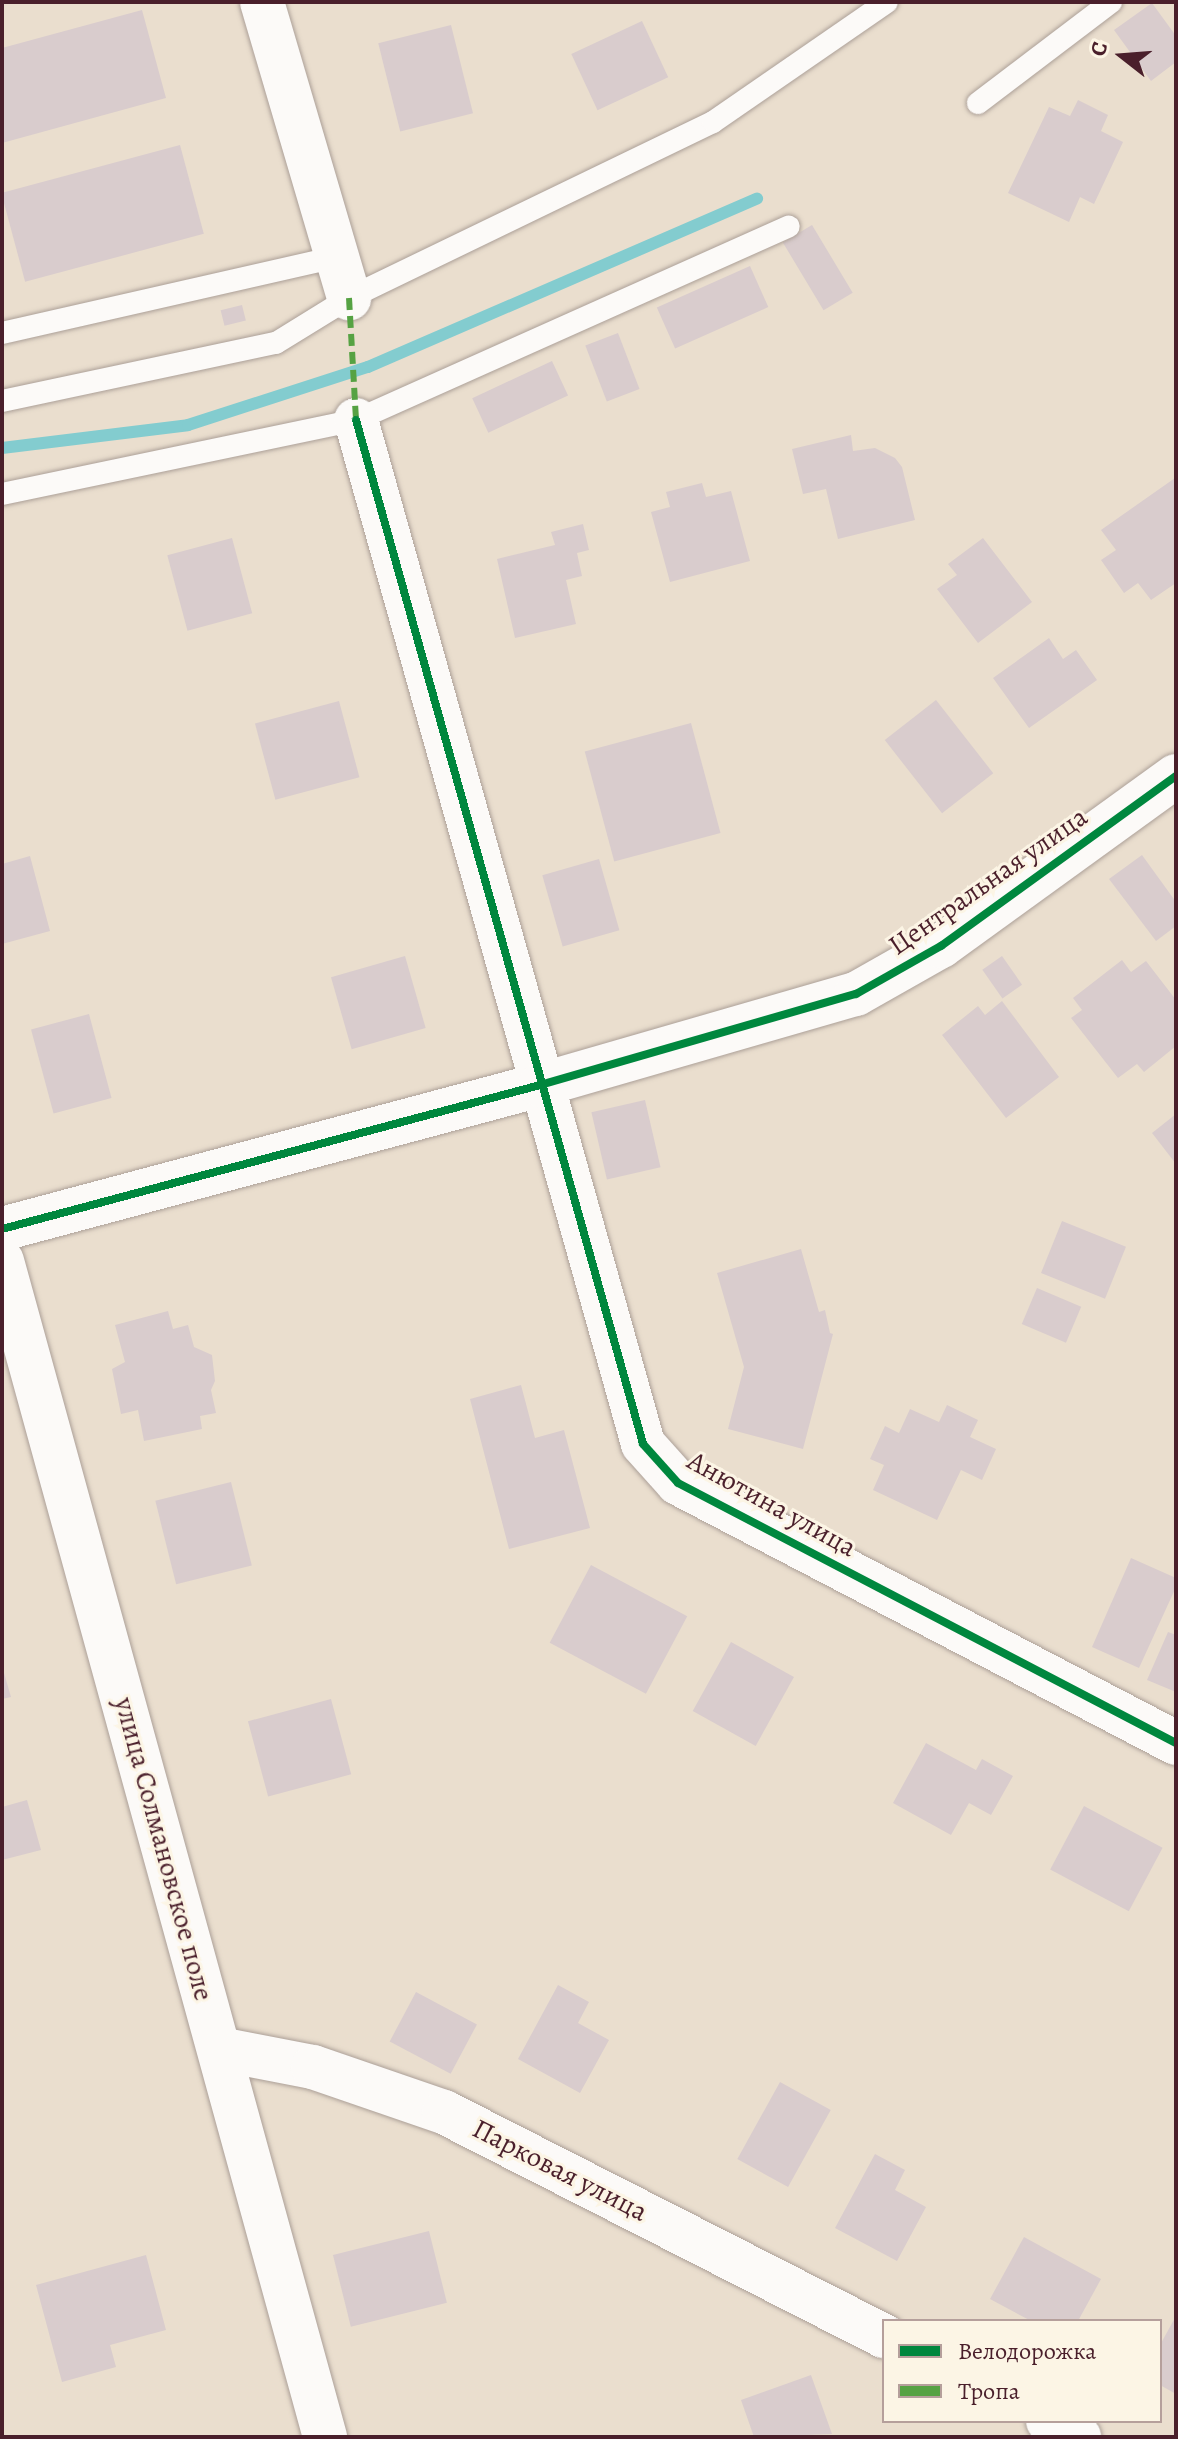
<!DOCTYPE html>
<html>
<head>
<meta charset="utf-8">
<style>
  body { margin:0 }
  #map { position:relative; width:1178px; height:2439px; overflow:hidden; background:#eadece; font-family:Alegreya,serif }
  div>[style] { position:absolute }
  .stream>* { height:12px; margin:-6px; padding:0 6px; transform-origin:6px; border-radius:6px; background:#83cccf }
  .building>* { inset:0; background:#d9cccd; transform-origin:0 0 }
  .roads { filter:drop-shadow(0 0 2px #aca098) drop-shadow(0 0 2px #aca098) }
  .lane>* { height:22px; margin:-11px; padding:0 11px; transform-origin:11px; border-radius:11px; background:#fcfaf8 }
  .street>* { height:44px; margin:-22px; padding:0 22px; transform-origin:22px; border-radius:22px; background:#fcfaf8 }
  .quiet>* { height:6px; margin-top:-3px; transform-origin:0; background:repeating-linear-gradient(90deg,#56a243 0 12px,transparent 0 18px) }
  .cycleway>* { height:8px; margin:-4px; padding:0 4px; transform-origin:4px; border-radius:4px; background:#00873e }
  span { translate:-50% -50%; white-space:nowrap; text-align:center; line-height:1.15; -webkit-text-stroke:6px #fcf5e5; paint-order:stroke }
  .street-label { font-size:28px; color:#4a1f2b }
  .frame { position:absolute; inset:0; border:4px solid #4a1f2b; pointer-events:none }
  .legend { position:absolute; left:882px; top:2319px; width:280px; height:104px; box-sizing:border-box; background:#fcf5e5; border:2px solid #b59f9b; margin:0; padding:10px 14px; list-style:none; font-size:24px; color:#4a1f2b }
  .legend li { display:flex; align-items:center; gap:16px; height:40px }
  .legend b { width:40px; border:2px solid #b59f9b }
  .north { position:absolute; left:1082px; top:16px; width:80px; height:80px; -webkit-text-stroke:6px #fcf5e5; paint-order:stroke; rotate:287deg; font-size:22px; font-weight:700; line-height:32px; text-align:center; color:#4a1f2b }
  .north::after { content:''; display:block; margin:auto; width:28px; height:36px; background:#4a1f2b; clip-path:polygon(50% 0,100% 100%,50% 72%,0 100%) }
</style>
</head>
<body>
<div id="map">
  <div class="stream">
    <i style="left:2px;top:448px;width:187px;rotate:-7deg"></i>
    <i style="left:188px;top:425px;width:189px;rotate:-17.9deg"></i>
    <i style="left:368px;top:367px;width:424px;rotate:-23.4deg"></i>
  </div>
  <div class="building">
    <i style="clip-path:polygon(1152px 3px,1176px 36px,1176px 62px,1151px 81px,1114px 30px)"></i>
    <i style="clip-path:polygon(142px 10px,166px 98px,2px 143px,2px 48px)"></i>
    <i style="left:642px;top:21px;width:62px;height:78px;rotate:65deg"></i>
    <i style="left:451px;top:25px;width:91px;height:75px;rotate:76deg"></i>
    <i style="clip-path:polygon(1078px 100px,1108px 115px,1101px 131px,1123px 142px,1094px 204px,1080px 197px,1069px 222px,1008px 193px,1049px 107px,1070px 116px)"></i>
    <i style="left:180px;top:145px;width:92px;height:185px;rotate:75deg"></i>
    <i style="left:812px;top:225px;width:79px;height:34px;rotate:59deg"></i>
    <i style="left:750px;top:266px;width:45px;height:102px;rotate:66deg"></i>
    <i style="left:242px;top:305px;width:16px;height:22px;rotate:76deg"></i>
    <i style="left:618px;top:333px;width:60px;height:35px;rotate:69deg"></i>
    <i style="left:552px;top:361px;width:38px;height:88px;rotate:65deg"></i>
    <i style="clip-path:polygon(851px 435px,853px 451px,875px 448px,895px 458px,902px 467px,915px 520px,838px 539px,826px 489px,803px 494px,792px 449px)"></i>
    <i style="clip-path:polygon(1175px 478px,1176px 583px,1151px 600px,1138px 583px,1124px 593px,1101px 560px,1116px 550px,1101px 530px)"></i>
    <i style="clip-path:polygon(702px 483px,706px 497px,731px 491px,750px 561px,670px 582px,651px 512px,670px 507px,666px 492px)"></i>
    <i style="clip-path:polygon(583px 524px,589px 550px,577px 553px,582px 576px,566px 580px,576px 624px,515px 638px,497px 559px,555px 545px,551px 532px)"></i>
    <i style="left:232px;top:538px;width:78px;height:67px;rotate:75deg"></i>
    <i style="clip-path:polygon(983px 538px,1032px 602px,978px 643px,937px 589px,957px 575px,948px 564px)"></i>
    <i style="clip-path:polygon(1049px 638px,1063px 659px,1076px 650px,1097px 680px,1029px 728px,993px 678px)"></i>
    <i style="left:936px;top:700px;width:93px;height:65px;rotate:52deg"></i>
    <i style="left:339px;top:701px;width:79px;height:87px;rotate:75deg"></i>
    <i style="left:691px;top:723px;width:114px;height:110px;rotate:75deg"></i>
    <i style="clip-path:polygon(1142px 855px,1176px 902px,1176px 926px,1156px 941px,1109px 879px)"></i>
    <i style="clip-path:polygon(30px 856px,50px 931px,2px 944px,2px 864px)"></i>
    <i style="left:599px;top:859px;width:74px;height:59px;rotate:74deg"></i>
    <i style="left:405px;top:956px;width:75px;height:77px;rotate:74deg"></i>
    <i style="left:1002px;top:956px;width:35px;height:24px;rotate:55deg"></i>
    <i style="clip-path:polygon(1122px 960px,1131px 972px,1146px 961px,1176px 1000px,1176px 1046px,1144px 1072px,1137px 1064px,1118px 1078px,1071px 1018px,1082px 1010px,1073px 998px)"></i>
    <i style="clip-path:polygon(1002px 1001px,1059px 1077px,1006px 1118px,942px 1035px,978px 1006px,985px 1015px)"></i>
    <i style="left:89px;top:1014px;width:87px;height:60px;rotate:75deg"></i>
    <i style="left:645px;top:1100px;width:69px;height:55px;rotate:77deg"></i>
    <i style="clip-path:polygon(1176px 1114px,1176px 1164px,1152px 1133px)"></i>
    <i style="left:1062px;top:1221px;width:69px;height:56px;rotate:22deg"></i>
    <i style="clip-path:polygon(801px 1249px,819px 1312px,825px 1310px,830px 1333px,833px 1334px,803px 1449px,728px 1429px,744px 1367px,717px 1273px)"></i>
    <i style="left:1037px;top:1288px;width:48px;height:39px;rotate:23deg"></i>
    <i style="clip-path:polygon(168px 1311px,173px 1329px,188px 1325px,194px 1347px,212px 1355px,215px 1381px,211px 1390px,216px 1413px,200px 1416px,202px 1429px,144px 1441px,138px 1410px,121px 1414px,112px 1369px,125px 1362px,115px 1325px)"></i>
    <i style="clip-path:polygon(521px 1385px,535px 1438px,564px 1430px,590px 1528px,509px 1549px,470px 1399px)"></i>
    <i style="clip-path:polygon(947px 1405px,978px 1420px,970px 1437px,996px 1449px,982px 1480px,961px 1470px,937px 1520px,873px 1490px,884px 1465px,870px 1459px,885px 1426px,899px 1433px,910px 1409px,939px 1422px)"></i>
    <i style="left:231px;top:1482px;width:86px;height:78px;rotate:76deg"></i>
    <i style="clip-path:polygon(1131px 1558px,1176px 1578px,1176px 1587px,1139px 1668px,1092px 1647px)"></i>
    <i style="left:591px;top:1565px;width:109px;height:88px;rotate:28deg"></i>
    <i style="clip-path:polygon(1168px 1632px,1176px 1635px,1176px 1692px,1147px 1680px)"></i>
    <i style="left:731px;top:1642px;width:72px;height:79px;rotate:29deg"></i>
    <i style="clip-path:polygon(2px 1666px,11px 1697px,2px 1699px)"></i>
    <i style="left:331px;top:1699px;width:78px;height:86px;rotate:75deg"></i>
    <i style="clip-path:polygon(926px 1743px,976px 1770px,982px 1759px,1013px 1776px,991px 1815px,969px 1803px,951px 1835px,893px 1803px)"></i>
    <i style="clip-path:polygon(27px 1800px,41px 1850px,2px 1860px,2px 1807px)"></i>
    <i style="left:1084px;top:1806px;width:89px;height:72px;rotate:28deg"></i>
    <i style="clip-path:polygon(558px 1985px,589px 2002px,578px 2023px,609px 2040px,580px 2093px,518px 2059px)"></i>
    <i style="left:416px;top:1992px;width:69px;height:56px;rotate:28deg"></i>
    <i style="left:780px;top:2082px;width:58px;height:88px;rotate:29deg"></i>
    <i style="clip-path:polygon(875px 2154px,905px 2170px,895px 2190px,926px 2207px,897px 2261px,835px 2228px)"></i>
    <i style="left:429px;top:2231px;width:74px;height:99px;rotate:76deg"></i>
    <i style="clip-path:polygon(1024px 2237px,1101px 2279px,1078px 2321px,1031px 2321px,990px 2299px)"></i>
    <i style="clip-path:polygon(146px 2255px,166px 2330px,110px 2345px,116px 2367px,62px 2382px,36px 2285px)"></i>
    <i style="clip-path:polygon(1176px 2316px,1176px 2394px,1160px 2385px,1160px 2345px)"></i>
    <i style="clip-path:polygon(811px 2375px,832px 2434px,754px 2437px,741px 2400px)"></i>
  </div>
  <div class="roads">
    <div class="lane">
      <i style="left:978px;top:103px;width:167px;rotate:-37.2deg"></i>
      <i style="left:2px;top:333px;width:344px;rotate:-12.8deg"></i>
      <i style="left:2px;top:401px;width:280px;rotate:-12deg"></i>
      <i style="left:276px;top:343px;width:86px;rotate:-31.7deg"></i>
      <i style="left:349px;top:298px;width:404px;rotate:-25.8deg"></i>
      <i style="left:713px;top:122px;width:211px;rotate:-34.6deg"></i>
      <i style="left:2px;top:494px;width:362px;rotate:-11.8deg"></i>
      <i style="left:356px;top:420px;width:474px;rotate:-24.1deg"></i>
    </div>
    <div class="street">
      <i style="left:262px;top:2px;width:309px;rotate:73.6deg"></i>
      <i style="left:356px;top:420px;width:1063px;rotate:74.34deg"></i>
      <i style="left:643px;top:1444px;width:52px;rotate:48.1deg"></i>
      <i style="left:678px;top:1483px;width:562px;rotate:27.57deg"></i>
      <i style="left:2px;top:1229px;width:557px;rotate:-14.98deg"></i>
      <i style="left:540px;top:1085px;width:329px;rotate:-16.1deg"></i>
      <i style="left:856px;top:994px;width:98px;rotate:-29.5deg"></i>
      <i style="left:941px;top:946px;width:290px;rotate:-35.9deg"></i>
      <i style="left:2px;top:1261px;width:1220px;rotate:74.64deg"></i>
      <i style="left:220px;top:2049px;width:95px;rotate:11deg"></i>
      <i style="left:313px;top:2067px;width:139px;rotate:19deg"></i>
      <i style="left:444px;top:2112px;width:494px;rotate:27deg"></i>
      <i style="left:1048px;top:2421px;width:35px;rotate:27deg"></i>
    </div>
  </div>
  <div class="quiet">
    <i style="left:349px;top:298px;width:122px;rotate:86.7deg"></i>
  </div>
  <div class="cycleway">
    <i style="left:356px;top:420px;width:1063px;rotate:74.34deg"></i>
    <i style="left:643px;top:1444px;width:52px;rotate:48.1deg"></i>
    <i style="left:678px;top:1483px;width:562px;rotate:27.57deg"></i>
    <i style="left:2px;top:1229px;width:557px;rotate:-14.98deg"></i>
    <i style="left:540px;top:1085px;width:329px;rotate:-16.1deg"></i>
    <i style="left:856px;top:994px;width:98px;rotate:-29.5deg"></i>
    <i style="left:941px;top:946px;width:290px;rotate:-35.9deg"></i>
  </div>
  <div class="street-label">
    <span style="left:988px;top:881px;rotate:-35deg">Центральная улица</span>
    <span style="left:772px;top:1504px;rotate:29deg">Анютина улица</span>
    <span style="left:164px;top:1849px;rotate:75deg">улица Солмановское поле</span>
    <span style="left:560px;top:2170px;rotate:27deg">Парковая улица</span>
  </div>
  <div class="frame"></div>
  <ul class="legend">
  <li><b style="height:10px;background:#00873e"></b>Велодорожка</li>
  <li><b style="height:10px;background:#56a243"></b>Тропа</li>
  </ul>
  <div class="north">С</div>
</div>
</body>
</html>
